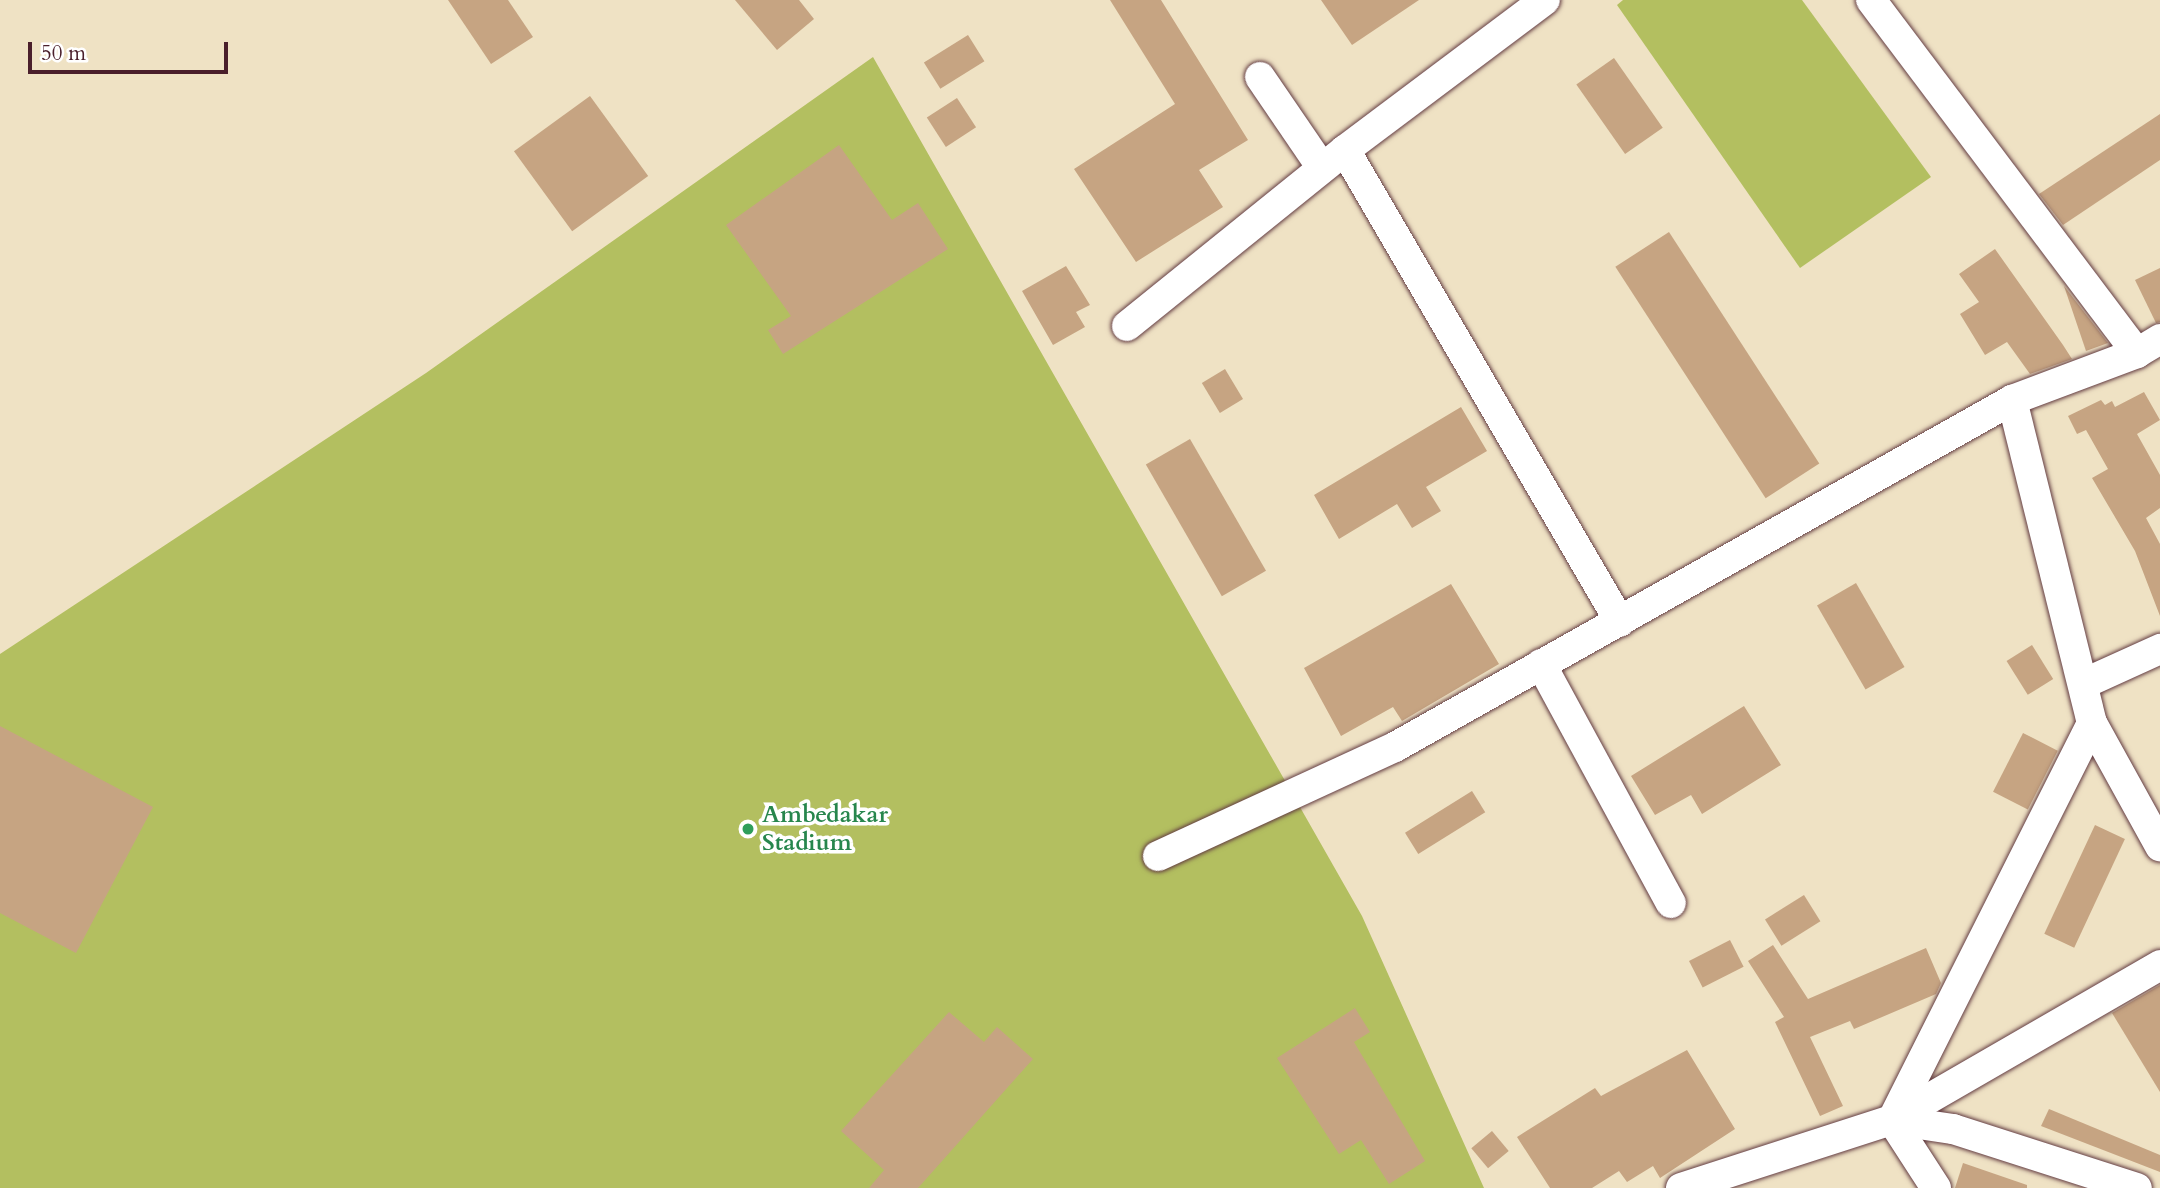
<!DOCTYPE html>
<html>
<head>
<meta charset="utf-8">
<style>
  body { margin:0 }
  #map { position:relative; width:2160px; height:1188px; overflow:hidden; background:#efe2c4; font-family:Cardo,serif }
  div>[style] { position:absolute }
  .green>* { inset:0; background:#b3bf60 }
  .building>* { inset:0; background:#c6a482; transform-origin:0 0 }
  .roads { filter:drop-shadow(0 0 2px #633c42) drop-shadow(0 0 2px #633c42) }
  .street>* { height:30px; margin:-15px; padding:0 15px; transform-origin:15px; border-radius:15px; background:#fff }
  .dots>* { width:19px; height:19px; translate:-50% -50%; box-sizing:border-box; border:4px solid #fff; border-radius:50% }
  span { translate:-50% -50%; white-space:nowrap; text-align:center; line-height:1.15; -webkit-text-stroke:7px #fff; paint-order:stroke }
  .leisure-label { font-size:24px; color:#27864d; font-weight:700 }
  .left { translate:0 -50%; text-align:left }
  .scale { position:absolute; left:28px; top:42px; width:200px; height:32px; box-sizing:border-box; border:4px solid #4a1f2b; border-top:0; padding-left:9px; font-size:21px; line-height:24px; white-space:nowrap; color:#4a1f2b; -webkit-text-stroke:5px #fff; paint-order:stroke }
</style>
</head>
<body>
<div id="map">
  <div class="green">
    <i style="clip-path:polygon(1623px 0,1802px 0,1931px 177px,1800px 268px,1617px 5px)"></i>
    <i style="clip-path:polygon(873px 57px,1362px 916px,1484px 1188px,0 1188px,0 654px,426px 373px)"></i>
  </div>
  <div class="building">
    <i style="clip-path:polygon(448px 0,508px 0,533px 37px,491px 64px)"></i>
    <i style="clip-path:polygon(735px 0,799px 0,814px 19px,777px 50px)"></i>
    <i style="clip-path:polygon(1110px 0,1161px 0,1248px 140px,1199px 170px,1223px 207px,1136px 262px,1074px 169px,1175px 104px)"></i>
    <i style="clip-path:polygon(1321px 0,1419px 0,1352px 45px)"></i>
    <i style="left:968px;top:35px;width:31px;height:52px;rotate:58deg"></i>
    <i style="left:1614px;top:58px;width:85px;height:46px;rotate:55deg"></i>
    <i style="left:590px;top:96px;width:99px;height:94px;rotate:54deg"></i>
    <i style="left:957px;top:98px;width:35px;height:36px;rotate:57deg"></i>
    <i style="clip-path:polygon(2160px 114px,2160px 160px,2063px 225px,2039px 194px)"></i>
    <i style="clip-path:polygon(839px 145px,892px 220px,918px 203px,948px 249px,783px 354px,768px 330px,791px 316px,726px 225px)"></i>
    <i style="left:1669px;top:232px;width:276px;height:64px;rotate:57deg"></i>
    <i style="clip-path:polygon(1995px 249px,2063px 345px,2072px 359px,2030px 374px,2007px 342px,1985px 355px,1960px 314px,1979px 302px,1959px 274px)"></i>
    <i style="clip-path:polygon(1066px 266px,1090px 305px,1076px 312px,1085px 327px,1053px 345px,1022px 291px)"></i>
    <i style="clip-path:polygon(2160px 268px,2160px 322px,2156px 323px,2135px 280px)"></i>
    <i style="clip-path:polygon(2064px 286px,2108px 343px,2086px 351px)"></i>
    <i style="left:1225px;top:369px;width:35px;height:27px;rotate:59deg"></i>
    <i style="clip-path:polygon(2144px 392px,2160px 420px,2137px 434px,2160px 475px,2160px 508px,2146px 518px,2160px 544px,2160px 616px,2135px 551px,2092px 478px,2108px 469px,2086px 430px,2077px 434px,2068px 416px,2101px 400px,2105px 405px,2112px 401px,2115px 407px)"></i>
    <i style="clip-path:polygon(1461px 407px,1487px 451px,1426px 487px,1441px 511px,1412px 528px,1397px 504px,1339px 539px,1314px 495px)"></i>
    <i style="left:1190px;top:439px;width:152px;height:51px;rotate:60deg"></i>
    <i style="left:1856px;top:583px;width:97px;height:45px;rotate:60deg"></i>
    <i style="clip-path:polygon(1451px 584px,1499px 664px,1402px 721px,1393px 707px,1341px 736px,1304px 668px)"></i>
    <i style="left:2032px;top:645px;width:40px;height:30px;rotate:58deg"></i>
    <i style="clip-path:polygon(1744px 706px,1781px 765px,1702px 814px,1691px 795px,1655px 815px,1631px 776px)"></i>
    <i style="clip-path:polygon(0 726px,153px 807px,76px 953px,0 913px)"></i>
    <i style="left:2023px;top:733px;width:39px;height:66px;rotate:27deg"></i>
    <i style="left:1472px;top:791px;width:25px;height:79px;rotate:58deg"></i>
    <i style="left:2095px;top:825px;width:33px;height:120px;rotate:25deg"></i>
    <i style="left:1804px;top:895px;width:31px;height:46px;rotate:58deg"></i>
    <i style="left:1730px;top:940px;width:30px;height:46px;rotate:63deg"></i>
    <i style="clip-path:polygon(1773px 945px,1808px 999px,1926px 948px,1941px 983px,1936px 994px,1854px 1029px,1850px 1021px,1810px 1037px,1843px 1106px,1820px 1116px,1775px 1022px,1784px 1017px,1748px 961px)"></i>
    <i style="clip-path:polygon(2160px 985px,2160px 1092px,2112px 1013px)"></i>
    <i style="clip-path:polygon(1355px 1008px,1370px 1032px,1354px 1042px,1425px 1161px,1389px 1184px,1361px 1140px,1339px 1154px,1277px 1058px)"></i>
    <i style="clip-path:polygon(949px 1012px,984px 1042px,997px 1027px,1033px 1059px,918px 1188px,869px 1188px,884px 1170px,841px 1131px)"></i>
    <i style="clip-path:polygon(1687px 1050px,1735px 1129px,1660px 1178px,1653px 1166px,1627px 1182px,1619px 1171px,1592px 1188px,1550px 1188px,1517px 1137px,1595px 1088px,1601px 1096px)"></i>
    <i style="clip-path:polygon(2049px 1109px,2160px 1155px,2160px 1172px,2041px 1126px)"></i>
    <i style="left:1492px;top:1131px;width:26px;height:27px;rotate:50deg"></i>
    <i style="clip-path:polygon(1963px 1163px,2027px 1185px,2027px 1188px,1955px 1188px)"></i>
  </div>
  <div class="roads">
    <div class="street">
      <i style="left:1871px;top:0;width:442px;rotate:53deg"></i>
      <i style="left:1260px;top:77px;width:110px;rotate:55.7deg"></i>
      <i style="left:1345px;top:150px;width:546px;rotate:59.77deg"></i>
      <i style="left:1127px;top:326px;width:280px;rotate:-38.9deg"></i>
      <i style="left:1345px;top:150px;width:250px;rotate:-36.9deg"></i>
      <i style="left:2012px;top:400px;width:333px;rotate:76.1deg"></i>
      <i style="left:2092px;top:723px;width:141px;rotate:61.1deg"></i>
      <i style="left:1541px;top:664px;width:272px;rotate:61.5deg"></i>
      <i style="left:2083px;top:684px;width:85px;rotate:-24.4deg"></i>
      <i style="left:2092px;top:723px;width:445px;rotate:116.7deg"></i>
      <i style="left:1892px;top:1120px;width:310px;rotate:-30deg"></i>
      <i style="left:1158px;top:856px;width:261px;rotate:-24.7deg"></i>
      <i style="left:1395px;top:747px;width:708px;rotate:-29.35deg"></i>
      <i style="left:2012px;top:400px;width:134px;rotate:-20.6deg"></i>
      <i style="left:2137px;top:353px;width:27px;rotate:-31deg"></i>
      <i style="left:1892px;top:1120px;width:81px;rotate:57.1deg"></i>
      <i style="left:1681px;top:1188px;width:222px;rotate:-17.9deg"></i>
      <i style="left:1892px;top:1120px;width:62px;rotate:8.4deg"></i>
      <i style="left:1953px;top:1129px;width:193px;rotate:17.8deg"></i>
    </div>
  </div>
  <div class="dots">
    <i style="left:748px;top:829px;background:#2e9e5b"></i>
  </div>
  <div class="leisure-label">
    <span class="left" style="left:762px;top:829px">Ambedakar<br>Stadium</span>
  </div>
  <div class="scale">50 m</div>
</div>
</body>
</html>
